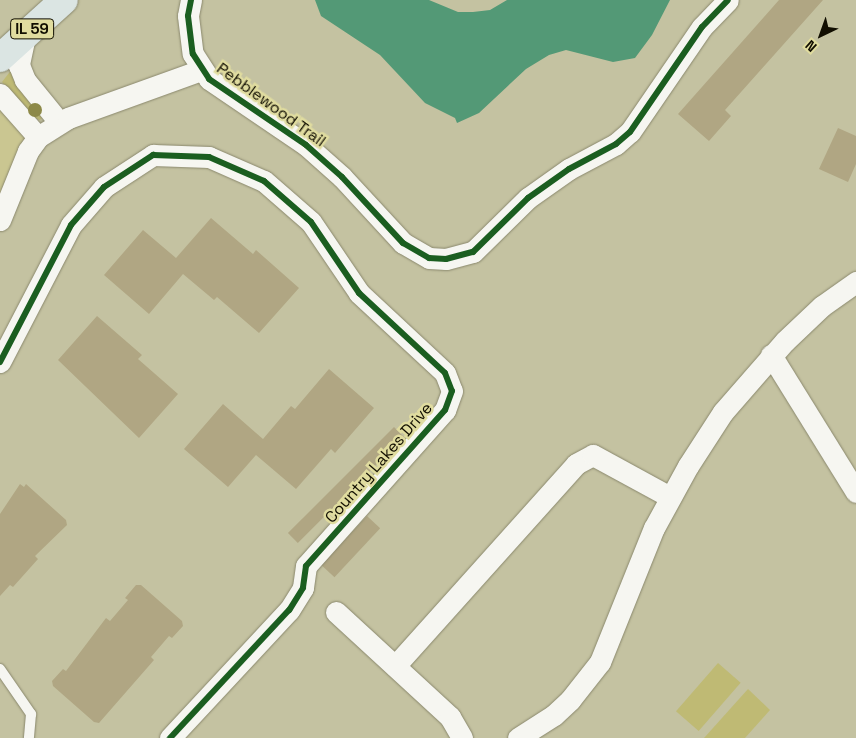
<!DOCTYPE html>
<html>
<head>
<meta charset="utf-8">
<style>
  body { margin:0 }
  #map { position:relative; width:856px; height:738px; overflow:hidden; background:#c4c2a1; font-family:"Space Grotesk",sans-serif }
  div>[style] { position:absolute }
  .built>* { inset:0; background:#cac691 }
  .green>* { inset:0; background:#bfba74; transform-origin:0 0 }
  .water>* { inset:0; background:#539976 }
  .building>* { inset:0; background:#b0a683; transform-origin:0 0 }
  .roads { filter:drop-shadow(0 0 1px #8a886d) drop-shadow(0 0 1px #8a886d) }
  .service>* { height:10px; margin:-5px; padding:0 5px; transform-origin:5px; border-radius:5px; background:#f6f6f1 }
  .minor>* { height:21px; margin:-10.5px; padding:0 10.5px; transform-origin:10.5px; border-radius:10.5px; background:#f6f6f1 }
  .primary>* { height:28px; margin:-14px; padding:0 14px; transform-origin:14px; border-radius:14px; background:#dbe5e3 }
  .cycleway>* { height:6px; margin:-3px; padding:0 3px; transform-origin:3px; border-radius:3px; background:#1b5e20 }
  .trees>* { width:14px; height:14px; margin:-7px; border-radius:50%; background:#8d8948 }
  span { translate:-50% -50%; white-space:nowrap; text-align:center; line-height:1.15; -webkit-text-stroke:5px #e0dc9f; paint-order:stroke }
  .shield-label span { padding:1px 4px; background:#e0dc9f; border:1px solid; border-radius:4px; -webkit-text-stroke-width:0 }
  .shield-label { font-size:15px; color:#110e00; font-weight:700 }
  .street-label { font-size:16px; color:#110e00 }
  .north { position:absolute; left:796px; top:10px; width:50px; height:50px; -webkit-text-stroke:4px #e0dc9f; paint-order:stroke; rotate:222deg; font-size:14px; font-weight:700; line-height:20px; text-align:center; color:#110e00 }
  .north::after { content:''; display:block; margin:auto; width:18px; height:22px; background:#110e00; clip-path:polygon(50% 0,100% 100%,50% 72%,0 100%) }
</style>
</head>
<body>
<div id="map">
  <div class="built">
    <i style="clip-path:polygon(0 92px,35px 140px,0 221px)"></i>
  </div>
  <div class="green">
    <i style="clip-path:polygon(12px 69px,42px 118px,40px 120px,31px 118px,2px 82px)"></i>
    <i style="left:718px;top:663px;width:30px;height:64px;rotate:41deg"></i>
    <i style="clip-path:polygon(748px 689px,770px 710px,745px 738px,704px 738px)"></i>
  </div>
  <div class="water">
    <i style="clip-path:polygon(315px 0,429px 0,458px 12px,473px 12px,490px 10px,507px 0,670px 0,652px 35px,635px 58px,613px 62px,566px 50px,549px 55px,526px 69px,479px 113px,457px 123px,455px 118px,425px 103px,380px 55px,321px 16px)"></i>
  </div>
  <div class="building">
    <i style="clip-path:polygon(779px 0,823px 0,725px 110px,731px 116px,709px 141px,678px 114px)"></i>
    <i style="clip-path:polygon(838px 128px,856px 136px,856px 164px,848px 182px,819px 169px)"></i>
    <i style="clip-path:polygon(211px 218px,253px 254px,256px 250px,299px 288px,259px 333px,217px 297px,214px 300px,183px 274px,149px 314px,104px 275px,143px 230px,176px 258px)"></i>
    <i style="clip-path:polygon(97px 316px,142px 355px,138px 359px,178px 394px,139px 438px,58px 360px)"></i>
    <i style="clip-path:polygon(329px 369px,374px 408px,335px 453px,331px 449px,296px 489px,256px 455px,228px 487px,184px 449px,223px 404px,263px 439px,291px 406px,295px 409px)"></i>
    <i style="left:394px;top:427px;width:14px;height:150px;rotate:45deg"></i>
    <i style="clip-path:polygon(20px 484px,24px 487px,26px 484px,66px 520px,67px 525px,35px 556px,38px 559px,13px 587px,10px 585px,0 596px,0 514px)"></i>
    <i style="left:367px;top:516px;width:18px;height:67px;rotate:43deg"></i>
    <i style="clip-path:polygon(136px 585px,141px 585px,182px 621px,183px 626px,172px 638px,169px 636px,151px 657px,154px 660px,99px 723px,94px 722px,53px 686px,52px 681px,63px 669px,66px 671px,106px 618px,110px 621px,128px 600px,125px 598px)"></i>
  </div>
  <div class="roads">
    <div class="service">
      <i style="left:0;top:669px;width:55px;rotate:55.4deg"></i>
      <i style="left:31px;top:714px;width:24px;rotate:95deg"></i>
    </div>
    <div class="minor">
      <i style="left:191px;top:0;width:16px;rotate:101deg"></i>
      <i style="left:188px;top:16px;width:38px;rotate:83deg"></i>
      <i style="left:193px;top:54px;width:30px;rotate:57deg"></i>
      <i style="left:209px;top:79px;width:117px;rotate:34.2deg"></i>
      <i style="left:306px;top:145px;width:48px;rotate:41.6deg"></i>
      <i style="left:342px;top:177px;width:90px;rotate:47.3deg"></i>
      <i style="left:403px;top:243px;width:30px;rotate:30deg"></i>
      <i style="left:429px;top:258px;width:17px;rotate:3deg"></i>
      <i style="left:446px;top:259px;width:28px;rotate:-15deg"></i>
      <i style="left:473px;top:252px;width:77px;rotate:-44.5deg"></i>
      <i style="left:528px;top:198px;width:50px;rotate:-35.3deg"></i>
      <i style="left:569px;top:169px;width:53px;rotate:-28deg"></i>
      <i style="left:616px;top:144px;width:18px;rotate:-41deg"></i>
      <i style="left:630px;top:132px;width:127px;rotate:-55.6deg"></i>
      <i style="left:702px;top:27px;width:37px;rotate:-46deg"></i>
      <i style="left:25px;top:36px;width:30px;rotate:102deg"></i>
      <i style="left:19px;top:65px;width:16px;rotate:68deg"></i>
      <i style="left:25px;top:80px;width:54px;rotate:51deg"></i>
      <i style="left:0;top:94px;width:57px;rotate:48.5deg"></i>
      <i style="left:0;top:220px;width:74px;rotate:-67.9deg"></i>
      <i style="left:28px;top:151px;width:17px;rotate:-54deg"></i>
      <i style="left:38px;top:137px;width:36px;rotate:-32deg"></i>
      <i style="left:68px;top:118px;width:141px;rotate:-19.8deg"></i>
      <i style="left:771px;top:355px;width:161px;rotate:58.2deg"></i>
      <i style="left:0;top:362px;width:154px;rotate:-62.6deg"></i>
      <i style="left:71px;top:225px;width:50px;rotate:-49deg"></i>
      <i style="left:104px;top:187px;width:59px;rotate:-33.1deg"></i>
      <i style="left:153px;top:155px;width:56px;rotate:2deg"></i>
      <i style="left:209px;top:157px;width:60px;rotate:23.6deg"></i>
      <i style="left:264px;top:181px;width:62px;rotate:41.1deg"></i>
      <i style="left:311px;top:222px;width:86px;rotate:55.9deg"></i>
      <i style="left:359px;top:293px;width:117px;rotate:42.9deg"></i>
      <i style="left:445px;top:373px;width:19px;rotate:69deg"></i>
      <i style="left:452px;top:391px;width:20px;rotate:110deg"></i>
      <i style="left:445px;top:410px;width:209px;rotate:131.7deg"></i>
      <i style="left:306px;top:566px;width:22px;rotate:98deg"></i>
      <i style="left:303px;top:588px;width:26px;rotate:122deg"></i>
      <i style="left:289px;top:610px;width:175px;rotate:132.9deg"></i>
      <i style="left:336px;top:612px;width:155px;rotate:42.6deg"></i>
      <i style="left:450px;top:717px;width:24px;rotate:60deg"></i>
      <i style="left:395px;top:666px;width:271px;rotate:-48.1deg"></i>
      <i style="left:576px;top:464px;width:19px;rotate:-28deg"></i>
      <i style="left:593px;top:455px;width:88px;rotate:28.6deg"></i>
      <i style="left:518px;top:738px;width:43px;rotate:-32.6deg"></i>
      <i style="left:554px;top:715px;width:22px;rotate:-43deg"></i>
      <i style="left:570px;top:700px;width:48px;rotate:-51.7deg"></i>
      <i style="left:600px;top:662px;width:144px;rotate:-68.1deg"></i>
      <i style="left:654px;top:528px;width:71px;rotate:-61.3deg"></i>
      <i style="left:688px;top:466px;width:64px;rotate:-57.1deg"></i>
      <i style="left:723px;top:412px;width:94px;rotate:-48.9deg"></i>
      <i style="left:785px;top:341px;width:51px;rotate:-43.4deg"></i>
      <i style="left:822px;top:306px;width:42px;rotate:-35.2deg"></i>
    </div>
    <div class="primary">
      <i style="left:0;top:58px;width:86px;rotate:-42.2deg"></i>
    </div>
  </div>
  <div class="cycleway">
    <i style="left:191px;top:0;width:16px;rotate:101deg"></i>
    <i style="left:188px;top:16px;width:38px;rotate:83deg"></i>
    <i style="left:193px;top:54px;width:30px;rotate:57deg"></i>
    <i style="left:209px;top:79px;width:117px;rotate:34.2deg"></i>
    <i style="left:306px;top:145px;width:48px;rotate:41.6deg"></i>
    <i style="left:342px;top:177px;width:90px;rotate:47.3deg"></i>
    <i style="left:403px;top:243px;width:30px;rotate:30deg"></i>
    <i style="left:429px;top:258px;width:17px;rotate:3deg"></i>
    <i style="left:446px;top:259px;width:28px;rotate:-15deg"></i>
    <i style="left:473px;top:252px;width:77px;rotate:-44.5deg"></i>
    <i style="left:528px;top:198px;width:50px;rotate:-35.3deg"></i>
    <i style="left:569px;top:169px;width:53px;rotate:-28deg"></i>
    <i style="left:616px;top:144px;width:18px;rotate:-41deg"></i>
    <i style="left:630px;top:132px;width:127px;rotate:-55.6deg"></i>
    <i style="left:702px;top:27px;width:37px;rotate:-46deg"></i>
    <i style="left:0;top:362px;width:154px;rotate:-62.6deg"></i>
    <i style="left:71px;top:225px;width:50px;rotate:-49deg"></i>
    <i style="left:104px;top:187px;width:59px;rotate:-33.1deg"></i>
    <i style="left:153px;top:155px;width:56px;rotate:2deg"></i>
    <i style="left:209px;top:157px;width:60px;rotate:23.6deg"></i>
    <i style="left:264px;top:181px;width:62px;rotate:41.1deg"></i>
    <i style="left:311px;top:222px;width:86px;rotate:55.9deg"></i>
    <i style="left:359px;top:293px;width:117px;rotate:42.9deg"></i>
    <i style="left:445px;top:373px;width:19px;rotate:69deg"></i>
    <i style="left:452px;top:391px;width:20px;rotate:110deg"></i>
    <i style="left:445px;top:410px;width:209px;rotate:131.7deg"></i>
    <i style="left:306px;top:566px;width:22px;rotate:98deg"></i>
    <i style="left:303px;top:588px;width:26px;rotate:122deg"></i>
    <i style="left:289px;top:610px;width:175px;rotate:132.9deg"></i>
  </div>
  <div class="trees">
    <i style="left:35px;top:110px"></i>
  </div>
  <div class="shield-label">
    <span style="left:32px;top:29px">IL 59</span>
  </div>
  <div class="street-label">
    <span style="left:271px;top:105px;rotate:36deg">Pebblewood Trail</span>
    <span style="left:379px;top:463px;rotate:-49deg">Country Lakes Drive</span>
  </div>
  <div class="north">N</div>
</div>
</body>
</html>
